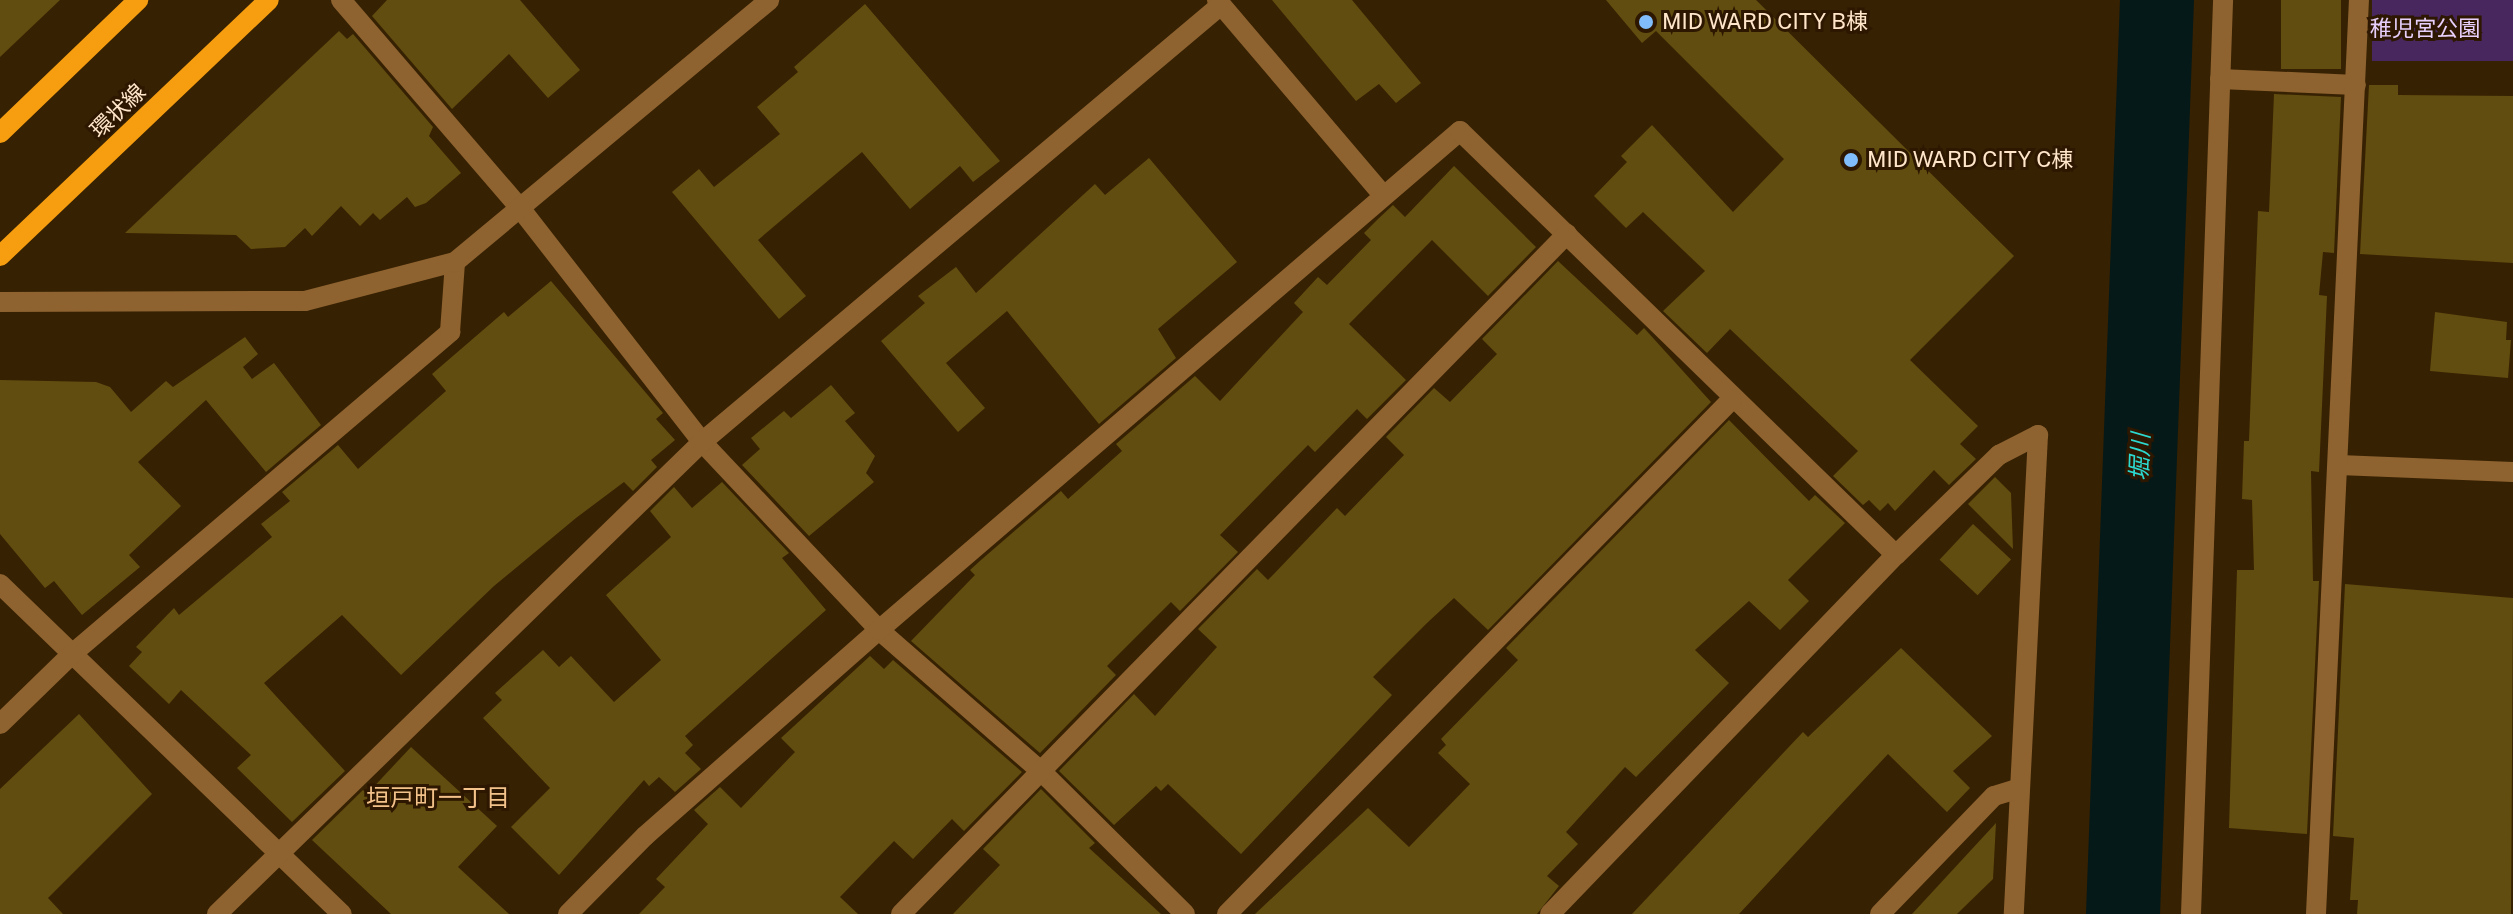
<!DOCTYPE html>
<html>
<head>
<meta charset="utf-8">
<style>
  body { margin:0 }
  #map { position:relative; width:2513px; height:914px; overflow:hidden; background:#372103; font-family:"Public Sans","Noto Sans JP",sans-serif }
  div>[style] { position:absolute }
  .green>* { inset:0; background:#48275f; transform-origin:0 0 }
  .river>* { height:74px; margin:-37px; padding:0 37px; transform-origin:37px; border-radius:37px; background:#051918 }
  .building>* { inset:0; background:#614d0f; transform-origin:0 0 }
  .minor>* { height:20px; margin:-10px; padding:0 10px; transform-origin:10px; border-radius:10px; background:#8e6330 }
  .tertiary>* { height:20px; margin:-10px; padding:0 10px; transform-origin:10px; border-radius:10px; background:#8e6330 }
  .primary>* { height:20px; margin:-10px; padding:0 10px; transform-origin:10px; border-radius:10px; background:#f69e0f }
  .dots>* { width:22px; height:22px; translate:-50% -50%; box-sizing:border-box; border:4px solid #2d1700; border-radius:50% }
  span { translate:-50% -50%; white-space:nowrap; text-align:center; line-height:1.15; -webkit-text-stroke:6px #2d1700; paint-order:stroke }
  .poi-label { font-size:22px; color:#ffe6ca }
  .left { translate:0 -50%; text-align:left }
  .park-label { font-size:22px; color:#e7cffb }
  .street-label { font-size:22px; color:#ffe6ca }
  .water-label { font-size:24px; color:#2cd9d0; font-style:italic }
  .neighbourhood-label { font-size:24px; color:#f3c28a }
</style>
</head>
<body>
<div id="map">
  <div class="green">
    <i style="left:2372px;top:0;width:141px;height:61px"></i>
  </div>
  <div class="river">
    <i style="left:2123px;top:914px;width:915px;rotate:-87.87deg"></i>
  </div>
  <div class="building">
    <i style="clip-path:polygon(0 0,60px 0,0 57px)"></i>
    <i style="clip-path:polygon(387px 0,520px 0,580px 70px,548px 98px,509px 54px,452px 109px,372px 16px)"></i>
    <i style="clip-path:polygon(1272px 0,1352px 0,1421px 83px,1396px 103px,1379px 84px,1356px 101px)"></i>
    <i style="clip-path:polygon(1606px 0,1756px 0,2014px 256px,1910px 360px,1978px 426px,1960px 444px,1976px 459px,1949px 485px,1934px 470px,1895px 511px,1888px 503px,1880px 511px,1869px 500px,1863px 505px,1833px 476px,1858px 451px,1730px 329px,1707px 353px,1663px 311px,1705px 271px,1643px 212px,1626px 228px,1594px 196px,1627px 162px,1621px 156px,1652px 125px,1733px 212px,1784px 159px,1656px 31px,1642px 43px)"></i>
    <i style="left:2281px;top:0;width:60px;height:69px"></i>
    <i style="clip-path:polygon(865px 4px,1000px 161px,973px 182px,960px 166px,910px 209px,862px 152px,758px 240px,806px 296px,779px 319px,672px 192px,699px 169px,714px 187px,780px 134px,757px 107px,798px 72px,794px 67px)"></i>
    <i style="clip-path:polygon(339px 31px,347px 39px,353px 34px,433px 127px,429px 136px,461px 173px,426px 203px,415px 207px,407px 197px,380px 220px,373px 213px,360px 226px,341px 206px,312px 236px,305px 228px,285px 247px,251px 249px,236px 235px,125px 233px)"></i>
    <i style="clip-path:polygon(2369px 85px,2398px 85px,2398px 95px,2513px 96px,2513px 263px,2360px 254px)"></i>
    <i style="clip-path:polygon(2274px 94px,2341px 97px,2334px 253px,2323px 252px,2319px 295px,2327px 296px,2319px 472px,2311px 471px,2313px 581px,2319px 581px,2307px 834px,2229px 828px,2237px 570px,2254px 570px,2252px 500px,2242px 499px,2244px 441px,2249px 441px,2258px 211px,2269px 212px)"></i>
    <i style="clip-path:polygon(1149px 158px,1237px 262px,1158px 329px,1176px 358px,1099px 424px,1007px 311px,946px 363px,985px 408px,958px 432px,881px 341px,925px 303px,918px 296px,956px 267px,976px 293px,1095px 184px,1105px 195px)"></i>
    <i style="clip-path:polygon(1454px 166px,1536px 247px,1488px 296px,1432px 240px,1349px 324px,1406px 380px,1367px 419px,1357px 409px,1315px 452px,1308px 445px,1220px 535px,1238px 552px,1180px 611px,1171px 602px,1107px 666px,1116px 675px,1040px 753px,911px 641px,975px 575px,970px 570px,981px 560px,1061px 491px,1068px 499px,1122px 451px,1116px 444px,1195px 376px,1220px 401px,1303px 312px,1294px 303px,1318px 277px,1327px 285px,1371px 240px,1364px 233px,1378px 219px,1393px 205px,1405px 217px)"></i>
    <i style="clip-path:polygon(1558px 261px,1637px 335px,1644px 328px,1711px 402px,1488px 630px,1454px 598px,1427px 623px,1373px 677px,1392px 695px,1241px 854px,1168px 784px,1161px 791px,1156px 786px,1114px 825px,1059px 771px,1134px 694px,1155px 716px,1217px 647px,1198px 629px,1257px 569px,1268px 580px,1337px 508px,1345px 516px,1404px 455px,1386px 437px,1434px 388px,1450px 402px,1497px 354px,1482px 339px)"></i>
    <i style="clip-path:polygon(551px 281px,663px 413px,656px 419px,675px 440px,651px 460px,657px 467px,633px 491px,624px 482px,576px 518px,494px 586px,401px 675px,342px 615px,264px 683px,345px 771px,292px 822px,237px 768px,251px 755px,181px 690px,169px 704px,129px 666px,142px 652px,136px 647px,174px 608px,179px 615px,272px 537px,261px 524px,290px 501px,282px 492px,338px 445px,358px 469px,446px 391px,432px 374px,504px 312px,508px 317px)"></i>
    <i style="clip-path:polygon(2435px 312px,2507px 322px,2506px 340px,2511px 340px,2508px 378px,2430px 371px)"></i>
    <i style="clip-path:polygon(245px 337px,258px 354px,243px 367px,252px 379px,274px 363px,321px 425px,266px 472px,206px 400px,138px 462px,181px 506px,129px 555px,140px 567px,82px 615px,54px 581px,45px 588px,0 534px,0 380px,96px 382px,110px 387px,131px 412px,166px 381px,173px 387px)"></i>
    <i style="clip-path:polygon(831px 385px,855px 413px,845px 421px,875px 456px,866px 473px,874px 482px,809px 536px,742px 465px,760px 449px,751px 438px,784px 411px,791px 418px)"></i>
    <i style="clip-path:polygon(1729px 420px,1809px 501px,1815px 495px,1845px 523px,1788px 580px,1809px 601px,1780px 630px,1749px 601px,1695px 650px,1729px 683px,1636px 777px,1625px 767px,1566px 832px,1578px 844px,1547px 876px,1559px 886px,1537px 914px,1255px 914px,1368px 808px,1409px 847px,1470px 784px,1438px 753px,1446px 745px,1441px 739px,1518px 660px,1506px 648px)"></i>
    <i style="clip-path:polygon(1995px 477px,2011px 493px,2013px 549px,1968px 504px)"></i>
    <i style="clip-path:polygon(722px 482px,789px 553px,782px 558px,826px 610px,685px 736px,693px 745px,685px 753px,701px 769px,675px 792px,659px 777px,649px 786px,644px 780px,559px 875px,511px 827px,550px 788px,483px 718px,502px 700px,495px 693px,543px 650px,559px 667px,571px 656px,614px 702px,661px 660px,606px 595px,671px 537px,650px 511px,674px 487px,692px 508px)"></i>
    <i style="left:1973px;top:524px;width:52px;height:49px;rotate:43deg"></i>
    <i style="clip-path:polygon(2345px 584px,2513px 598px,2511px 914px,2357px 914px,2358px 900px,2350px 900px,2354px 838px,2333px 836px)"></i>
    <i style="clip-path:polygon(1901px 648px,1992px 736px,1953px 771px,1970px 788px,1947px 812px,1888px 754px,1739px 914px,1632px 914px,1803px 732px,1808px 737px)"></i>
    <i style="clip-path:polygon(870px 656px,884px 669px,893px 660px,1022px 772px,964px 831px,952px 819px,913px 859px,894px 841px,840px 897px,858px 914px,639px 914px,665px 887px,656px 879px,708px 824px,694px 810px,720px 787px,741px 808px,795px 752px,781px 738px)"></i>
    <i style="clip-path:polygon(79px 714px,152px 794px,48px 898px,63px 914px,0 914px,0 789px)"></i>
    <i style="clip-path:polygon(411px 747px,497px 826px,458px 867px,509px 914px,391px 914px,312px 840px,363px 790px,367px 794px)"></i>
    <i style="clip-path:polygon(1041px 789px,1095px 843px,1089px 848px,1161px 914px,953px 914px,1000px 865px,983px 849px)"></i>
    <i style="clip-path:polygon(1996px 823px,1993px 879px,1957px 914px,1912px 914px)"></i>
  </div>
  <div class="minor">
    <i style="left:341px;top:0;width:274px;rotate:49.3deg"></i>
    <i style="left:520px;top:208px;width:296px;rotate:52.1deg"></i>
    <i style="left:702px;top:442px;width:258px;rotate:46.7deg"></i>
    <i style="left:879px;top:630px;width:218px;rotate:41.1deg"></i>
    <i style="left:1043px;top:773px;width:200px;rotate:44.8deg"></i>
    <i style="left:1217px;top:0;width:256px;rotate:49.6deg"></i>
    <i style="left:2220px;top:79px;width:136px;rotate:2.5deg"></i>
    <i style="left:2339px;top:465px;width:174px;rotate:2.3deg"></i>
    <i style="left:0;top:584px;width:475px;rotate:44deg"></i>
    <i style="left:0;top:724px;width:100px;rotate:-44.2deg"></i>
    <i style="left:72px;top:654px;width:497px;rotate:-40.4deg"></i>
    <i style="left:450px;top:332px;width:70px;rotate:-85.9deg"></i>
    <i style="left:217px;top:914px;width:677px;rotate:-44.22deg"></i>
    <i style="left:702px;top:442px;width:678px;rotate:-40.1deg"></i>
    <i style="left:568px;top:914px;width:110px;rotate:-45.4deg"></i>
    <i style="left:645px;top:836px;width:312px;rotate:-41.4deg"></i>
    <i style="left:879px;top:630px;width:766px;rotate:-40.66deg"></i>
    <i style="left:1460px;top:131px;width:608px;rotate:44.2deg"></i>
    <i style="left:901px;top:914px;width:952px;rotate:-45.6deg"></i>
    <i style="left:1227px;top:914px;width:721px;rotate:-45.56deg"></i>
    <i style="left:1550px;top:914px;width:499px;rotate:-46.1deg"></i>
    <i style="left:1896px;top:555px;width:144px;rotate:-44.2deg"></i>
    <i style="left:1999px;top:455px;width:44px;rotate:-27.1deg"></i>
    <i style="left:2038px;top:435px;width:480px;rotate:92.9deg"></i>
    <i style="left:1880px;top:914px;width:164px;rotate:-46deg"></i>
    <i style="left:1994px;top:796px;width:27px;rotate:-17deg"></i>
    <i style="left:2191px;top:914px;width:915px;rotate:-87.99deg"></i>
    <i style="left:2316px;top:914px;width:915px;rotate:-87.31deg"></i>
  </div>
  <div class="tertiary">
    <i style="left:0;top:302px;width:305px;rotate:-0.2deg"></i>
    <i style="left:305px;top:301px;width:155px;rotate:-14.6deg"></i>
    <i style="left:455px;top:262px;width:409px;rotate:-39.8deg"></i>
  </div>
  <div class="primary">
    <i style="left:0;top:133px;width:192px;rotate:-43.9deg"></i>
    <i style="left:0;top:256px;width:371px;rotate:-43.6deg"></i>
  </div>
  <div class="dots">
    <i style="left:1646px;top:22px;background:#80bdfa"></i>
    <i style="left:1851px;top:160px;background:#80bdfa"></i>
  </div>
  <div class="poi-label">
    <span class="left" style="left:1662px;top:22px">MID WARD CITY B棟</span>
    <span class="left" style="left:1867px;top:160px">MID WARD CITY C棟</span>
  </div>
  <div class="park-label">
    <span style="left:2425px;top:29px">稚児宮公園</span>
  </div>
  <div class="street-label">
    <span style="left:118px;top:111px;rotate:-44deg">環状線</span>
  </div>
  <div class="water-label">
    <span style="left:2140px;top:457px;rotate:-88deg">堀川</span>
  </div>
  <div class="neighbourhood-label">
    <span style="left:438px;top:798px">垣戸町一丁目</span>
  </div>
</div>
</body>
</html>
